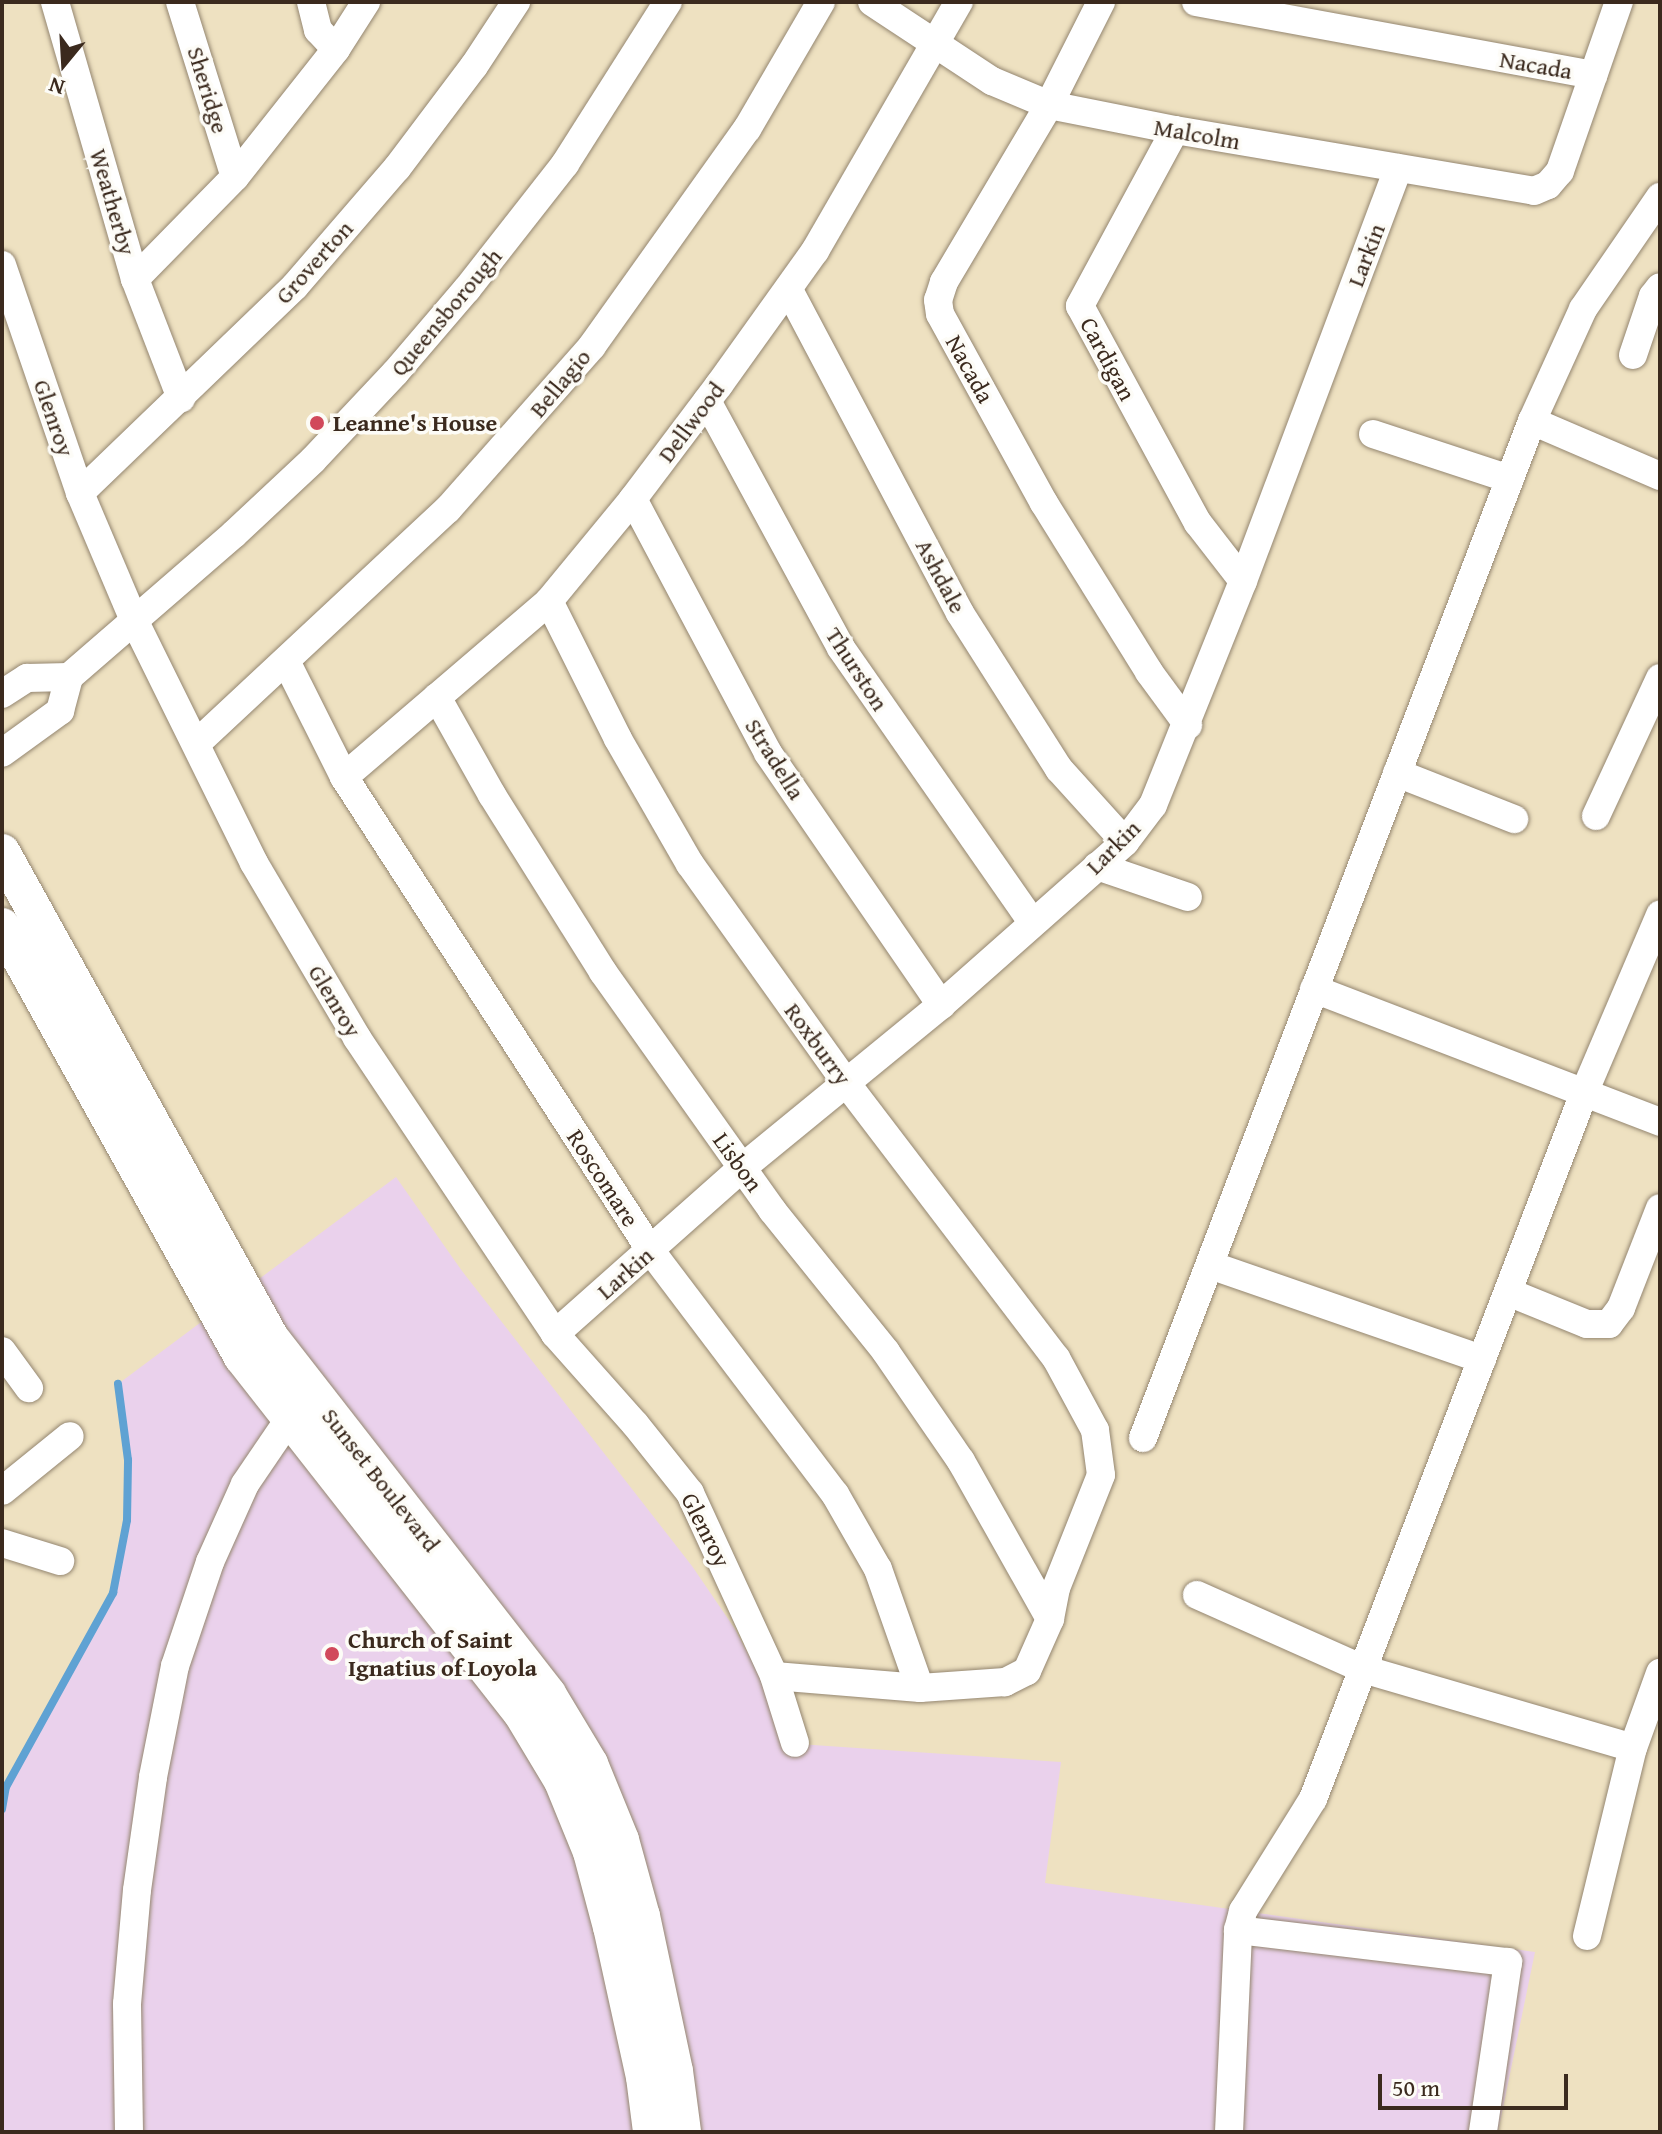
<!DOCTYPE html>
<html>
<head>
<meta charset="utf-8">
<style>
  body { margin:0 }
  #map { position:relative; width:1662px; height:2134px; overflow:hidden; background:#eee1c1; font-family:"Gentium Book Plus",serif }
  div>[style] { position:absolute }
  .built>* { inset:0; background:#ead1ec }
  .stream>* { height:8px; margin:-4px; padding:0 4px; transform-origin:4px; border-radius:4px; background:#5fa2d3 }
  .roads { filter:drop-shadow(0 0 2px #948670) drop-shadow(0 0 2px #948670) }
  .minor>* { height:28px; margin:-14px; padding:0 14px; transform-origin:14px; border-radius:14px; background:#fff }
  .major>* { height:36px; margin:-18px; padding:0 18px; transform-origin:18px; border-radius:18px; background:#fff }
  .dots>* { width:22px; height:22px; translate:-50% -50%; box-sizing:border-box; border:4px solid #fdfcf7; border-radius:50% }
  span { translate:-50% -50%; white-space:nowrap; text-align:center; line-height:1.15; -webkit-text-stroke:7px #fdfcf7; paint-order:stroke }
  .street-label { font-size:24px; color:#3b2a1e }
  .poi-label { font-size:24px; color:#3b2a1e; font-weight:700 }
  .left { translate:0 -50%; text-align:left }
  .frame { position:absolute; inset:0; border:4px solid #3b2a1e; pointer-events:none }
  .north { position:absolute; left:24px; top:24px; width:80px; height:80px; -webkit-text-stroke:6px #fdfcf7; paint-order:stroke; rotate:198deg; font-size:22px; font-weight:700; line-height:32px; text-align:center; color:#3b2a1e }
  .north::after { content:''; display:block; margin:auto; width:28px; height:36px; background:#3b2a1e; clip-path:polygon(50% 0,100% 100%,50% 72%,0 100%) }
  .scale { position:absolute; left:1378px; top:2074px; width:190px; height:36px; box-sizing:border-box; border:4px solid #3b2a1e; border-top:0; padding-left:10px; font-size:24px; line-height:28px; white-space:nowrap; color:#3b2a1e; -webkit-text-stroke:6px #fdfcf7; paint-order:stroke }
</style>
</head>
<body>
<div id="map">
  <div class="built">
    <i style="clip-path:polygon(396px 1177px,462px 1271px,692px 1566px,735px 1629px,764px 1684px,784px 1743px,1061px 1762px,1045px 1883px,1535px 1952px,1498px 2132px,2px 2132px,2px 1809px,6px 1787px,116px 1592px,127px 1520px,128px 1460px,118px 1384px)"></i>
  </div>
  <div class="stream">
    <i style="left:2px;top:1809px;width:22px;rotate:-80deg"></i>
    <i style="left:6px;top:1787px;width:222px;rotate:-61.1deg"></i>
    <i style="left:113px;top:1593px;width:74px;rotate:-79.1deg"></i>
    <i style="left:127px;top:1520px;width:60px;rotate:-89deg"></i>
    <i style="left:128px;top:1460px;width:77px;rotate:-97.5deg"></i>
  </div>
  <div class="roads">
    <div class="minor">
      <i style="left:55px;top:2px;width:288px;rotate:73.9deg"></i>
      <i style="left:135px;top:279px;width:128px;rotate:68.9deg"></i>
      <i style="left:180px;top:2px;width:183px;rotate:72.6deg"></i>
      <i style="left:311px;top:2px;width:29px;rotate:76deg"></i>
      <i style="left:318px;top:30px;width:26px;rotate:47deg"></i>
      <i style="left:872px;top:2px;width:144px;rotate:33.4deg"></i>
      <i style="left:992px;top:81px;width:62px;rotate:22.8deg"></i>
      <i style="left:1049px;top:105px;width:128px;rotate:11.2deg"></i>
      <i style="left:1175px;top:130px;width:364px;rotate:9.6deg"></i>
      <i style="left:1534px;top:191px;width:15px;rotate:-23deg"></i>
      <i style="left:1548px;top:185px;width:18px;rotate:-49deg"></i>
      <i style="left:1560px;top:171px;width:179px;rotate:-70.8deg"></i>
      <i style="left:1101px;top:2px;width:115px;rotate:116.8deg"></i>
      <i style="left:1049px;top:105px;width:206px;rotate:120.7deg"></i>
      <i style="left:944px;top:282px;width:19px;rotate:108deg"></i>
      <i style="left:938px;top:300px;width:14px;rotate:82deg"></i>
      <i style="left:940px;top:314px;width:216px;rotate:61.2deg"></i>
      <i style="left:1044px;top:503px;width:199px;rotate:58.1deg"></i>
      <i style="left:1149px;top:672px;width:66px;rotate:53.7deg"></i>
      <i style="left:1196px;top:2px;width:404px;rotate:10.4deg"></i>
      <i style="left:1175px;top:130px;width:200px;rotate:118.4deg"></i>
      <i style="left:1080px;top:306px;width:247px;rotate:61.5deg"></i>
      <i style="left:1198px;top:523px;width:73px;rotate:52.2deg"></i>
      <i style="left:2px;top:265px;width:241px;rotate:71.1deg"></i>
      <i style="left:80px;top:493px;width:138px;rotate:67deg"></i>
      <i style="left:134px;top:620px;width:271px;rotate:63.7deg"></i>
      <i style="left:254px;top:863px;width:203px;rotate:59.5deg"></i>
      <i style="left:357px;top:1038px;width:356px;rotate:56.2deg"></i>
      <i style="left:555px;top:1334px;width:120px;rotate:48.4deg"></i>
      <i style="left:635px;top:1424px;width:88px;rotate:51.4deg"></i>
      <i style="left:690px;top:1493px;width:201px;rotate:65.3deg"></i>
      <i style="left:774px;top:1676px;width:70px;rotate:72.6deg"></i>
      <i style="left:135px;top:279px;width:143px;rotate:-45.6deg"></i>
      <i style="left:235px;top:177px;width:163px;rotate:-51.7deg"></i>
      <i style="left:336px;top:49px;width:56px;rotate:-57.4deg"></i>
      <i style="left:789px;top:290px;width:365px;rotate:62.1deg"></i>
      <i style="left:960px;top:613px;width:185px;rotate:57.6deg"></i>
      <i style="left:1059px;top:769px;width:98px;rotate:47.9deg"></i>
      <i style="left:1633px;top:355px;width:62px;rotate:-71.3deg"></i>
      <i style="left:1653px;top:296px;width:11px;rotate:-52deg"></i>
      <i style="left:707px;top:401px;width:281px;rotate:61.5deg"></i>
      <i style="left:841px;top:648px;width:334px;rotate:55.1deg"></i>
      <i style="left:1532px;top:421px;width:139px;rotate:23.3deg"></i>
      <i style="left:1373px;top:434px;width:144px;rotate:18.2deg"></i>
      <i style="left:80px;top:493px;width:298px;rotate:-43.9deg"></i>
      <i style="left:295px;top:286px;width:156px;rotate:-49.2deg"></i>
      <i style="left:397px;top:168px;width:128px;rotate:-53deg"></i>
      <i style="left:474px;top:66px;width:77px;rotate:-56.7deg"></i>
      <i style="left:633px;top:499px;width:288px;rotate:62deg"></i>
      <i style="left:768px;top:753px;width:306px;rotate:55.5deg"></i>
      <i style="left:549px;top:601px;width:154px;rotate:63.4deg"></i>
      <i style="left:618px;top:739px;width:144px;rotate:60.1deg"></i>
      <i style="left:690px;top:864px;width:270px;rotate:54.5deg"></i>
      <i style="left:847px;top:1084px;width:345px;rotate:52.7deg"></i>
      <i style="left:1056px;top:1358px;width:82px;rotate:61.6deg"></i>
      <i style="left:1095px;top:1430px;width:45px;rotate:82.4deg"></i>
      <i style="left:1101px;top:1475px;width:122px;rotate:111.7deg"></i>
      <i style="left:1056px;top:1588px;width:32px;rotate:101deg"></i>
      <i style="left:1050px;top:1619px;width:57px;rotate:113.9deg"></i>
      <i style="left:1027px;top:1671px;width:25px;rotate:153deg"></i>
      <i style="left:1005px;top:1682px;width:85px;rotate:176deg"></i>
      <i style="left:920px;top:1688px;width:146px;rotate:-175.3deg"></i>
      <i style="left:287px;top:663px;width:127px;rotate:63.4deg"></i>
      <i style="left:344px;top:777px;width:565px;rotate:57.07deg"></i>
      <i style="left:651px;top:1251px;width:305px;rotate:52.9deg"></i>
      <i style="left:835px;top:1494px;width:86px;rotate:60.2deg"></i>
      <i style="left:878px;top:1569px;width:126px;rotate:70.6deg"></i>
      <i style="left:69px;top:677px;width:218px;rotate:-40.9deg"></i>
      <i style="left:234px;top:534px;width:108px;rotate:-43.1deg"></i>
      <i style="left:313px;top:460px;width:120px;rotate:-46.7deg"></i>
      <i style="left:395px;top:373px;width:111px;rotate:-49.4deg"></i>
      <i style="left:467px;top:289px;width:159px;rotate:-51.9deg"></i>
      <i style="left:565px;top:164px;width:192px;rotate:-57.6deg"></i>
      <i style="left:2px;top:694px;width:30px;rotate:-33deg"></i>
      <i style="left:27px;top:678px;width:42px;rotate:-1.4deg"></i>
      <i style="left:437px;top:697px;width:112px;rotate:60.7deg"></i>
      <i style="left:492px;top:795px;width:209px;rotate:57.9deg"></i>
      <i style="left:603px;top:972px;width:292px;rotate:54.6deg"></i>
      <i style="left:772px;top:1210px;width:182px;rotate:51.2deg"></i>
      <i style="left:886px;top:1352px;width:132px;rotate:55.5deg"></i>
      <i style="left:961px;top:1461px;width:181px;rotate:60.6deg"></i>
      <i style="left:197px;top:743px;width:343px;rotate:-43deg"></i>
      <i style="left:448px;top:509px;width:217px;rotate:-48.5deg"></i>
      <i style="left:592px;top:346px;width:267px;rotate:-54.5deg"></i>
      <i style="left:747px;top:129px;width:147px;rotate:-59.8deg"></i>
      <i style="left:2px;top:753px;width:72px;rotate:-35.9deg"></i>
      <i style="left:60px;top:711px;width:35px;rotate:-75deg"></i>
      <i style="left:1397px;top:773px;width:126px;rotate:21.5deg"></i>
      <i style="left:344px;top:777px;width:270px;rotate:-40.6deg"></i>
      <i style="left:549px;top:601px;width:132px;rotate:-50.5deg"></i>
      <i style="left:633px;top:499px;width:143px;rotate:-53deg"></i>
      <i style="left:719px;top:385px;width:165px;rotate:-54.4deg"></i>
      <i style="left:815px;top:251px;width:288px;rotate:-60deg"></i>
      <i style="left:1596px;top:816px;width:152px;rotate:-65.1deg"></i>
      <i style="left:1097px;top:866px;width:96px;rotate:18.8deg"></i>
      <i style="left:1314px;top:989px;width:371px;rotate:21deg"></i>
      <i style="left:1210px;top:1265px;width:288px;rotate:19.1deg"></i>
      <i style="left:1508px;top:1292px;width:85px;rotate:22.1deg"></i>
      <i style="left:1587px;top:1324px;width:22px"></i>
      <i style="left:1609px;top:1324px;width:20px;rotate:-53deg"></i>
      <i style="left:1621px;top:1308px;width:107px;rotate:-68.7deg"></i>
      <i style="left:555px;top:1334px;width:250px;rotate:-41.6deg"></i>
      <i style="left:742px;top:1168px;width:257px;rotate:-39.3deg"></i>
      <i style="left:941px;top:1005px;width:246px;rotate:-41.5deg"></i>
      <i style="left:1125px;top:842px;width:46px;rotate:-52.9deg"></i>
      <i style="left:1153px;top:805px;width:241px;rotate:-68.1deg"></i>
      <i style="left:1243px;top:581px;width:441px;rotate:-69.4deg"></i>
      <i style="left:2px;top:1351px;width:46px;rotate:53.9deg"></i>
      <i style="left:1143px;top:1438px;width:1089px;rotate:-69.07deg"></i>
      <i style="left:1532px;top:421px;width:123px;rotate:-65.5deg"></i>
      <i style="left:1583px;top:309px;width:136px;rotate:-55.5deg"></i>
      <i style="left:2px;top:1491px;width:87px;rotate:-39deg"></i>
      <i style="left:2px;top:1543px;width:61px;rotate:17.2deg"></i>
      <i style="left:1197px;top:1595px;width:182px;rotate:24deg"></i>
      <i style="left:1363px;top:1669px;width:281px;rotate:16.3deg"></i>
      <i style="left:1238px;top:1930px;width:272px;rotate:6.8deg"></i>
      <i style="left:1508px;top:1962px;width:172px;rotate:98.4deg"></i>
      <i style="left:1587px;top:1936px;width:194px;rotate:-76.3deg"></i>
      <i style="left:1633px;top:1748px;width:80px;rotate:-70.2deg"></i>
      <i style="left:129px;top:2132px;width:128px;rotate:-90.9deg"></i>
      <i style="left:127px;top:2004px;width:114px;rotate:-85deg"></i>
      <i style="left:137px;top:1890px;width:114px;rotate:-81.9deg"></i>
      <i style="left:153px;top:1777px;width:113px;rotate:-78.8deg"></i>
      <i style="left:175px;top:1666px;width:110px;rotate:-71.4deg"></i>
      <i style="left:210px;top:1562px;width:85px;rotate:-65.8deg"></i>
      <i style="left:245px;top:1484px;width:98px;rotate:-55.8deg"></i>
      <i style="left:1229px;top:2132px;width:202px;rotate:-87.4deg"></i>
      <i style="left:1238px;top:1930px;width:20px;rotate:-75deg"></i>
      <i style="left:1243px;top:1911px;width:132px;rotate:-58deg"></i>
      <i style="left:1313px;top:1799px;width:756px;rotate:-69deg"></i>
      <i style="left:1584px;top:1093px;width:194px;rotate:-66.9deg"></i>
    </div>
    <div class="major">
      <i style="left:2px;top:852px;width:555px;rotate:61.04deg"></i>
      <i style="left:271px;top:1338px;width:451px;rotate:52.1deg"></i>
      <i style="left:548px;top:1694px;width:82px;rotate:59deg"></i>
      <i style="left:590px;top:1764px;width:82px;rotate:67.8deg"></i>
      <i style="left:621px;top:1840px;width:79px;rotate:74.6deg"></i>
      <i style="left:642px;top:1916px;width:158px;rotate:78deg"></i>
      <i style="left:675px;top:2071px;width:62px;rotate:82.5deg"></i>
      <i style="left:2px;top:926px;width:493px;rotate:60.9deg"></i>
      <i style="left:242px;top:1357px;width:450px;rotate:51.9deg"></i>
      <i style="left:520px;top:1711px;width:82px;rotate:59deg"></i>
      <i style="left:562px;top:1781px;width:77px;rotate:67.8deg"></i>
      <i style="left:591px;top:1852px;width:78px;rotate:75.1deg"></i>
      <i style="left:611px;top:1927px;width:154px;rotate:77.6deg"></i>
      <i style="left:644px;top:2077px;width:55px;rotate:82.7deg"></i>
    </div>
  </div>
  <div class="dots">
    <i style="left:317px;top:423px;background:#d1495b"></i>
    <i style="left:332px;top:1654px;background:#d1495b"></i>
  </div>
  <div class="street-label">
    <span style="left:1536px;top:65px;rotate:10deg">Nacada</span>
    <span style="left:208px;top:90px;rotate:73deg">Sheridge</span>
    <span style="left:1197px;top:134px;rotate:10deg">Malcolm</span>
    <span style="left:113px;top:202px;rotate:74deg">Weatherby</span>
    <span style="left:1366px;top:255px;rotate:-69deg">Larkin</span>
    <span style="left:314px;top:262px;rotate:-48deg">Groverton</span>
    <span style="left:446px;top:312px;rotate:-50deg">Queensborough</span>
    <span style="left:1108px;top:359px;rotate:62deg">Cardigan</span>
    <span style="left:970px;top:369px;rotate:61deg">Nacada</span>
    <span style="left:560px;top:383px;rotate:-50deg">Bellagio</span>
    <span style="left:54px;top:418px;rotate:71deg">Glenroy</span>
    <span style="left:691px;top:422px;rotate:-53deg">Dellwood</span>
    <span style="left:941px;top:576px;rotate:62deg">Ashdale</span>
    <span style="left:857px;top:669px;rotate:57deg">Thurston</span>
    <span style="left:775px;top:759px;rotate:58deg">Stradella</span>
    <span style="left:1113px;top:847px;rotate:-45deg">Larkin</span>
    <span style="left:335px;top:1001px;rotate:59deg">Glenroy</span>
    <span style="left:818px;top:1044px;rotate:54deg">Roxburry</span>
    <span style="left:738px;top:1162px;rotate:54deg">Lisbon</span>
    <span style="left:603px;top:1178px;rotate:57deg">Roscomare</span>
    <span style="left:625px;top:1273px;rotate:-41deg">Larkin</span>
    <span style="left:381px;top:1480px;rotate:52deg">Sunset Boulevard</span>
    <span style="left:706px;top:1530px;rotate:63deg">Glenroy</span>
  </div>
  <div class="poi-label">
    <span class="left" style="left:333px;top:423px">Leanne's House</span>
    <span class="left" style="left:348px;top:1654px">Church of Saint<br>Ignatius of Loyola</span>
  </div>
  <div class="frame"></div>
  <div class="north">N</div>
  <div class="scale">50 m</div>
</div>
</body>
</html>
